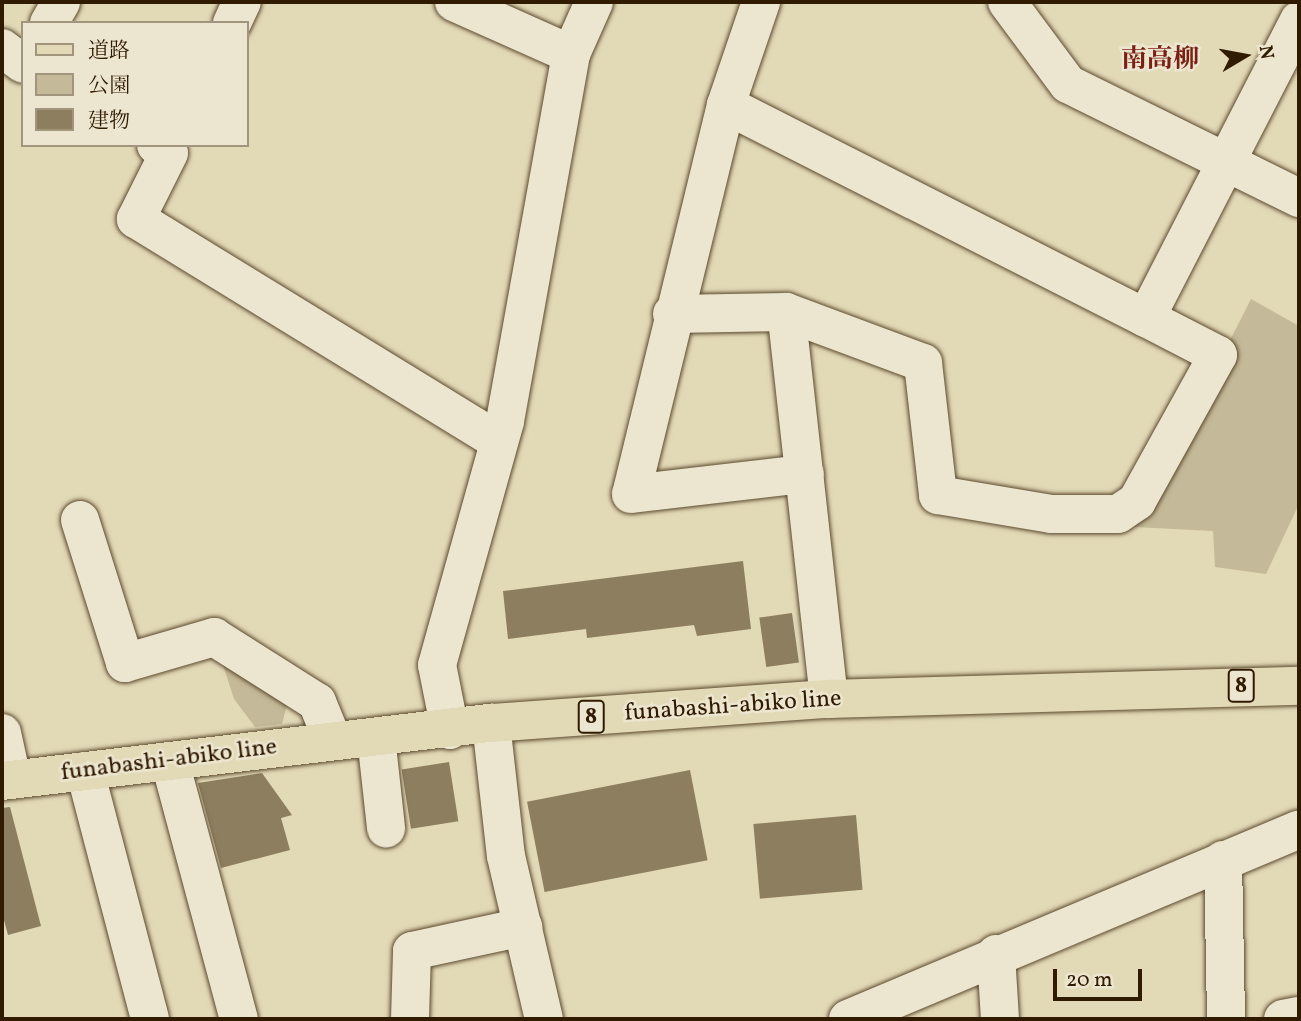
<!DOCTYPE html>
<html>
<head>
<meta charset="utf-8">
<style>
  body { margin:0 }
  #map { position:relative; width:1301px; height:1021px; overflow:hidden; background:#e2d9b7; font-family:Vollkorn,"Noto Serif JP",serif }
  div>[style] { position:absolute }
  .green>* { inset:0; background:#c4b998 }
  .building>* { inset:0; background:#8d7e5f; transform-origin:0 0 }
  .roads { filter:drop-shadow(0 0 2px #5c4a2e) drop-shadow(0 0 2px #5c4a2e) }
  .minor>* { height:38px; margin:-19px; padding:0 19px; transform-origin:19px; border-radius:19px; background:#ece6d0 }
  .major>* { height:38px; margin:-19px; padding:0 19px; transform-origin:19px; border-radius:19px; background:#e2d9b7 }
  span { translate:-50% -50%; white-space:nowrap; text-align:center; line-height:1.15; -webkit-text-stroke:5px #ece6d0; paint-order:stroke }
  .shield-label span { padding:2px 5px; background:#ece6d0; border:2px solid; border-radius:5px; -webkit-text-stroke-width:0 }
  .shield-label { font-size:23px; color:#301b00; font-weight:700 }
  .street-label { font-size:24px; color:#301b00 }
  .neighbourhood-label { font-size:26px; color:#7a1f14; font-weight:700 }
  .frame { position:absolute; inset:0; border:4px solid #301b00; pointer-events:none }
  .legend { position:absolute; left:21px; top:21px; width:228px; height:126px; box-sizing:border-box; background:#ece6d0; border:2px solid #a1957d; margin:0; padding:9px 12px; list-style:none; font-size:21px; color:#301b00 }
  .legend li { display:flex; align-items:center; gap:14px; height:35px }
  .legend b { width:35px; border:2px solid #a1957d }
  .north { position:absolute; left:1210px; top:21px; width:70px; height:70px; -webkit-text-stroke:5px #ece6d0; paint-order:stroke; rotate:80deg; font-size:19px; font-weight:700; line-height:28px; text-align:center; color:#301b00 }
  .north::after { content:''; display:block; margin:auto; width:24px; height:32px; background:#301b00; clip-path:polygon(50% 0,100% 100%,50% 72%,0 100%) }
  .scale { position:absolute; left:1053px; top:969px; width:89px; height:32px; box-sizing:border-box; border:4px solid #301b00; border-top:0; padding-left:9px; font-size:21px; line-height:24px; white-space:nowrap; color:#301b00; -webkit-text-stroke:5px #ece6d0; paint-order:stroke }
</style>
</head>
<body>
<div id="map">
  <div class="green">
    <i style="clip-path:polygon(1251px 299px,1299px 326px,1299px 504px,1266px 574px,1215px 567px,1213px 531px,1135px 527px)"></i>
    <i style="clip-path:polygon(221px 659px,289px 697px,282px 724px,255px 727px,234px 699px)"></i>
  </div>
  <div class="building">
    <i style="clip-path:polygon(743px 561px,751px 629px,697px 636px,694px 625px,587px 638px,586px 629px,508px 639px,503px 591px)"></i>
    <i style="left:792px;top:613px;width:50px;height:33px;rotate:82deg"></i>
    <i style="left:449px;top:762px;width:60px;height:48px;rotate:81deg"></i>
    <i style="left:690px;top:770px;width:92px;height:166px;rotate:79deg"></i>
    <i style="clip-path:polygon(262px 773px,292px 815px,281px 818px,290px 850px,221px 868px,198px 783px)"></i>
    <i style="clip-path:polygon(10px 807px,41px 926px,8px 935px,2px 913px,2px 808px)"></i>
    <i style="left:856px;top:815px;width:75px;height:103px;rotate:85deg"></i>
  </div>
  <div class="roads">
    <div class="minor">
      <i style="left:454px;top:2px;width:128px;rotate:24deg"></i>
      <i style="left:761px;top:2px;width:109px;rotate:108.8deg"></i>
      <i style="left:726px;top:105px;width:400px;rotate:103.7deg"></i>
      <i style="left:631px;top:494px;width:175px;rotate:-6.6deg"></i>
      <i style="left:1007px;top:2px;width:102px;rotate:53.4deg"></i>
      <i style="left:1068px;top:84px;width:258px;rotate:26.3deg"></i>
      <i style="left:49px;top:23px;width:24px;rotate:-60deg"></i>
      <i style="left:232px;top:23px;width:23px;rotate:-65deg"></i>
      <i style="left:2px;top:48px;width:26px;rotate:37deg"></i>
      <i style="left:726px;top:105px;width:471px;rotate:26.9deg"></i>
      <i style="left:156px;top:145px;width:15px;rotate:32deg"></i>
      <i style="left:169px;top:153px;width:74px;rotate:116.6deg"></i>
      <i style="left:136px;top:219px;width:423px;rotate:31.5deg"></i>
      <i style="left:672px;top:314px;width:114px;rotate:-1deg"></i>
      <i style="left:80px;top:520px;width:150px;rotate:72.5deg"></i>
      <i style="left:125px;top:663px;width:93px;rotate:-16.3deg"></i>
      <i style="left:214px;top:637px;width:122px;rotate:32.3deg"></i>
      <i style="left:317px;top:702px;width:42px;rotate:67.7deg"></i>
      <i style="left:829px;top:699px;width:389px;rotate:-96.3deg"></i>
      <i style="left:786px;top:312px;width:146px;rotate:20.4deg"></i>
      <i style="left:923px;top:363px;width:133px;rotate:83.5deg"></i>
      <i style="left:938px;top:495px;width:115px;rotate:9.5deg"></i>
      <i style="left:1051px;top:514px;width:67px"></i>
      <i style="left:1118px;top:514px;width:23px;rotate:-34deg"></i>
      <i style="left:1137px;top:501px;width:167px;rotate:-61deg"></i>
      <i style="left:1218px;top:355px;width:81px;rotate:-152.8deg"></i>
      <i style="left:1146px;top:318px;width:335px;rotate:-62.8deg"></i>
      <i style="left:491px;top:723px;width:134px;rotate:83.6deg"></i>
      <i style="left:506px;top:856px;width:167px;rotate:76.9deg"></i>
      <i style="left:450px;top:730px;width:66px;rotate:-101.3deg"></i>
      <i style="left:437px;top:665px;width:253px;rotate:-74.4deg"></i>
      <i style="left:505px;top:421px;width:373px;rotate:-79.8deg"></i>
      <i style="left:571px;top:54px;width:57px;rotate:-66.1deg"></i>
      <i style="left:2px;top:733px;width:47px;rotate:77.7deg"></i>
      <i style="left:376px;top:737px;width:92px;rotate:83.7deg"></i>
      <i style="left:170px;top:762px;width:266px;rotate:75deg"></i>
      <i style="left:85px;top:771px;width:256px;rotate:75.3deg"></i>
      <i style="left:1223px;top:860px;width:159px;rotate:88.9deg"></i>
      <i style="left:996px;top:954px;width:65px;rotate:86.5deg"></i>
      <i style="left:410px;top:1019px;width:68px;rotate:-88.3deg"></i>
      <i style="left:412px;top:951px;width:114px;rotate:-12.2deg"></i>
      <i style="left:848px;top:1019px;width:489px;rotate:-22.8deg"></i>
      <i style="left:1283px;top:1019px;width:16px;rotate:-11deg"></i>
    </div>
    <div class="major">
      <i style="left:2px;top:781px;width:492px;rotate:-6.8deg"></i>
      <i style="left:491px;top:723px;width:339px;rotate:-4.1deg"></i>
      <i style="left:829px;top:699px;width:470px;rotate:-1.6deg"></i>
    </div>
  </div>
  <div class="shield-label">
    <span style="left:1241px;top:686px">8</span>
    <span style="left:591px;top:717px">8</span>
  </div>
  <div class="street-label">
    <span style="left:733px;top:707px;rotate:-4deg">funabashi-abiko line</span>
    <span style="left:169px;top:761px;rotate:-7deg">funabashi-abiko line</span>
  </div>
  <div class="neighbourhood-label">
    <span style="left:1160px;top:61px">南高柳</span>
  </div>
  <div class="frame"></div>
  <ul class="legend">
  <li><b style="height:9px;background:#e2d9b7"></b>道路</li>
  <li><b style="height:19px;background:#c4b998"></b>公園</li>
  <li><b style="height:19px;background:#8d7e5f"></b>建物</li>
  </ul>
  <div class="north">N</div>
  <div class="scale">20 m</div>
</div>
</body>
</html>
